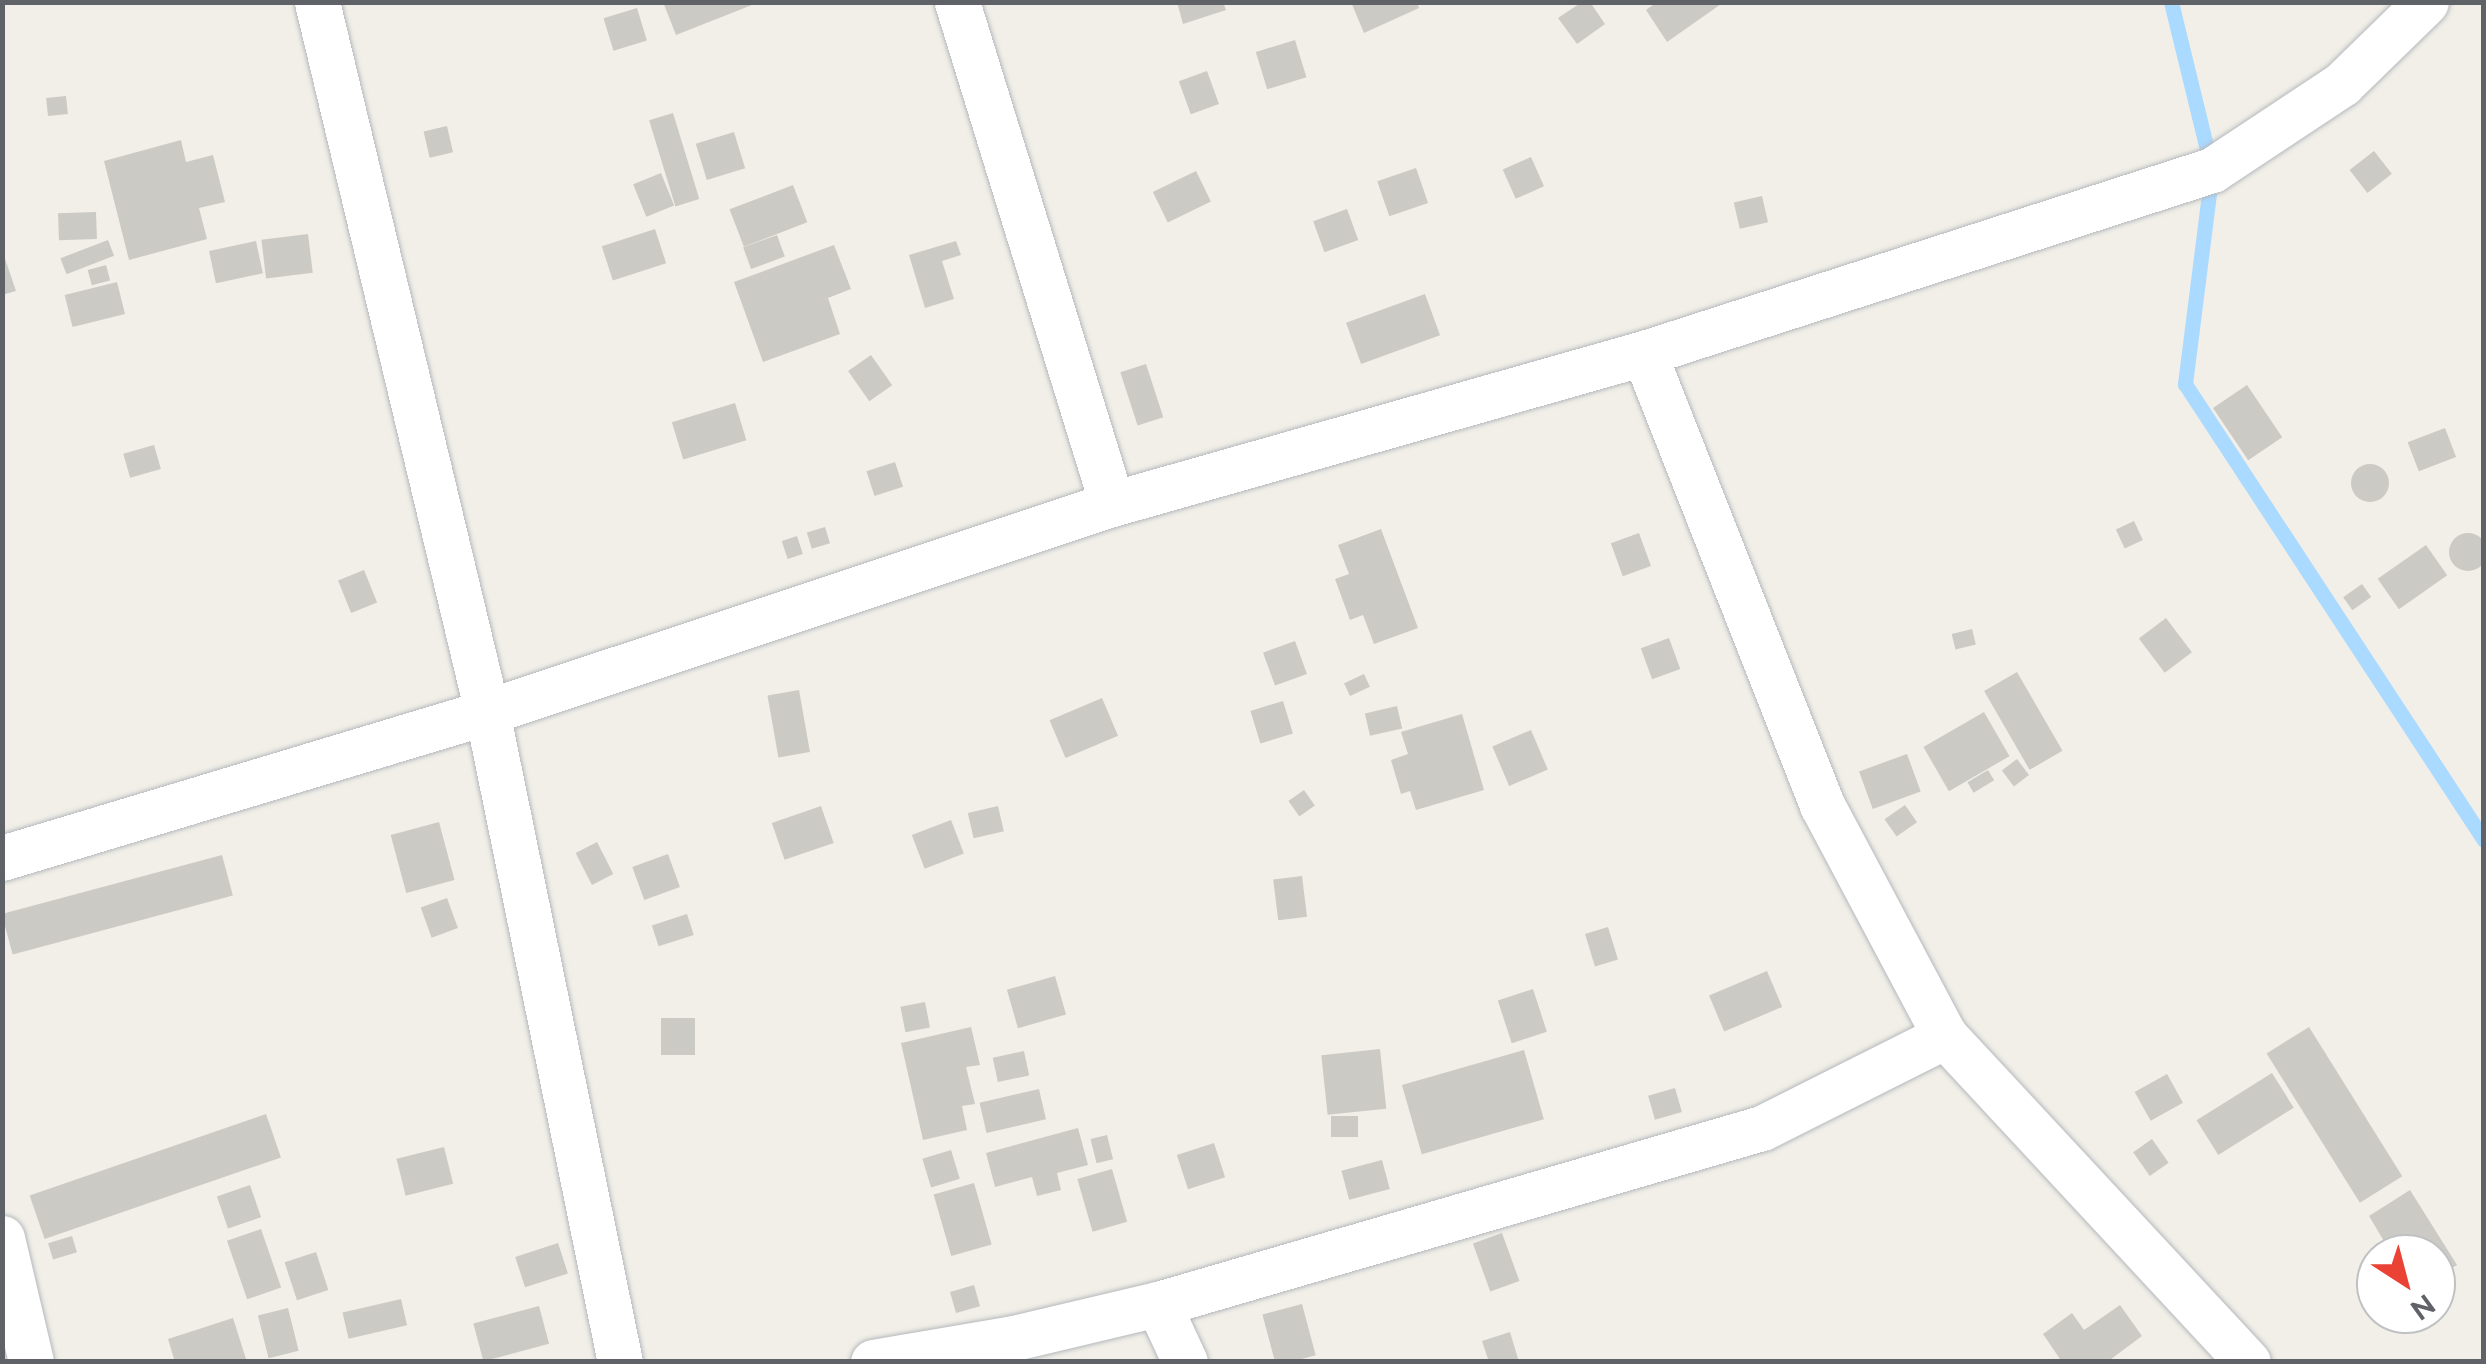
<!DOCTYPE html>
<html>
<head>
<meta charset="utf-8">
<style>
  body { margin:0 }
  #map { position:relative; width:2486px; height:1364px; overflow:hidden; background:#f1efe8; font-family:Raleway,sans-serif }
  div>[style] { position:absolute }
  .stream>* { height:15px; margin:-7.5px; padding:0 7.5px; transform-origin:7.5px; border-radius:7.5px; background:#aadaff }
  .building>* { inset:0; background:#cccac5; transform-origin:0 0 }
  .round { border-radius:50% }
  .roads { filter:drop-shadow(0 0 2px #b5b8bc) drop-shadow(0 0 2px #b5b8bc) }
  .street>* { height:45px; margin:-22.5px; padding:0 22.5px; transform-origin:22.5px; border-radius:22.5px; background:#fff }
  span { translate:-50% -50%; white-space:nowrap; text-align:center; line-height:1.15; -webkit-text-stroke:8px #fff; paint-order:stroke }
  .frame { position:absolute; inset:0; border:5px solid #5f6368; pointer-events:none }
  .north { position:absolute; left:2356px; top:1234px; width:100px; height:100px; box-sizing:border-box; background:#fff; border:2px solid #bfc1c3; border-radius:50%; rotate:144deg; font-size:28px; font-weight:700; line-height:40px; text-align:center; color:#5f6368 }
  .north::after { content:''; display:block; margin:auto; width:35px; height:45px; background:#ea4335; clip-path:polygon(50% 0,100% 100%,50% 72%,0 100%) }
</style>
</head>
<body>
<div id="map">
  <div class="stream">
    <i style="left:2171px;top:2px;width:173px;rotate:76.3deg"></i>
    <i style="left:2212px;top:170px;width:216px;rotate:97.2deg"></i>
    <i style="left:2185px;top:384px;width:545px;rotate:56.75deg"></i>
  </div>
  <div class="building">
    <i style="clip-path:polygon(663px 2px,757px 2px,757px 3px,676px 35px)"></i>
    <i style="clip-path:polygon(1177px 2px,1223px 2px,1226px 10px,1183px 24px)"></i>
    <i style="clip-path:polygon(1351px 2px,1417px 2px,1419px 8px,1364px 33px)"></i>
    <i style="clip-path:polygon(1582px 2px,1590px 2px,1605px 24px,1577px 44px,1558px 18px)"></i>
    <i style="clip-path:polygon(1657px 2px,1724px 2px,1667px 42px,1646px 10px)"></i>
    <i style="left:637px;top:8px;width:34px;height:35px;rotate:73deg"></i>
    <i style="left:1295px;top:40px;width:39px;height:41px;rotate:73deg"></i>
    <i style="left:1207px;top:71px;width:35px;height:30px;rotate:70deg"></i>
    <i style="left:66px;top:96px;width:18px;height:20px;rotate:84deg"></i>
    <i style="left:673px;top:113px;width:90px;height:25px;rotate:73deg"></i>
    <i style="left:447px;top:126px;width:27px;height:24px;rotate:77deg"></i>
    <i style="left:734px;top:132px;width:38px;height:40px;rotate:73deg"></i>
    <i style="clip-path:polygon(181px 140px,186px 162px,213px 155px,225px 202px,199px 208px,207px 239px,129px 260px,104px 161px)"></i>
    <i style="left:2374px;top:151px;width:29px;height:31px;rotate:52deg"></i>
    <i style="left:1531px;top:157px;width:32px;height:31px;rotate:66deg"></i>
    <i style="left:1416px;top:168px;width:37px;height:41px;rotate:71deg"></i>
    <i style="left:1196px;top:171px;width:34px;height:48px;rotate:64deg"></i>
    <i style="left:661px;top:173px;width:35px;height:30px;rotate:68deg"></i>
    <i style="left:793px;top:185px;width:40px;height:68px;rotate:69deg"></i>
    <i style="left:1762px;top:196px;width:27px;height:29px;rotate:77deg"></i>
    <i style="left:1347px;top:209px;width:33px;height:36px;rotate:70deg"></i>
    <i style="left:96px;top:212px;width:27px;height:38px;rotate:88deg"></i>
    <i style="left:655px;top:229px;width:36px;height:56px;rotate:72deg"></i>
    <i style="left:308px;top:234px;width:39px;height:47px;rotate:83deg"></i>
    <i style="left:777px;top:235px;width:23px;height:36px;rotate:70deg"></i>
    <i style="left:108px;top:240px;width:17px;height:51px;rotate:69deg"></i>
    <i style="left:256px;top:241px;width:33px;height:48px;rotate:78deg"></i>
    <i style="clip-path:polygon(956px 241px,961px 255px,942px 261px,954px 299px,925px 308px,909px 255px)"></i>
    <i style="clip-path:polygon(834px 245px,851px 289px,828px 298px,840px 334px,763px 362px,734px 282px)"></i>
    <i style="clip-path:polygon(2px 250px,16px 291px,2px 295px)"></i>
    <i style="left:106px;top:265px;width:16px;height:19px;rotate:75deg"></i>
    <i style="left:117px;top:282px;width:33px;height:54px;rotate:76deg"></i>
    <i style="left:1425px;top:294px;width:44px;height:84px;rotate:70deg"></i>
    <i style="left:871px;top:355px;width:37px;height:28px;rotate:55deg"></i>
    <i style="left:1146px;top:364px;width:56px;height:27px;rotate:72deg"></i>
    <i style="left:2247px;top:385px;width:63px;height:41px;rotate:56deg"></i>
    <i style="left:735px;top:403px;width:39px;height:66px;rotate:73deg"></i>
    <i style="left:2445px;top:428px;width:31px;height:40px;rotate:69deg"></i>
    <i style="left:154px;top:445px;width:25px;height:32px;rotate:74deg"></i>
    <i style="left:895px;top:462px;width:26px;height:30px;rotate:72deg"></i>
    <i class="round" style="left:2351px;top:464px;width:38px;height:38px"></i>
    <i style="left:2134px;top:521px;width:21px;height:20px;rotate:65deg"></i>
    <i style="left:825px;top:527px;width:17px;height:19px;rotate:73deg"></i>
    <i style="clip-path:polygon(1381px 529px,1418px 628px,1374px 644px,1363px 615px,1350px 620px,1335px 579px,1349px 574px,1338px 545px)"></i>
    <i style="left:1639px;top:533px;width:35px;height:30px;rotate:70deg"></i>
    <i class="round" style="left:2449px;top:533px;width:38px;height:38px"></i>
    <i style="left:797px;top:536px;width:19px;height:16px;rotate:72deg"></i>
    <i style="left:2426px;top:545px;width:37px;height:59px;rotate:55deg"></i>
    <i style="left:364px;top:570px;width:35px;height:28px;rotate:68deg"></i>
    <i style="left:2362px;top:584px;width:16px;height:23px;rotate:55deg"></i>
    <i style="left:2166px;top:618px;width:43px;height:34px;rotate:53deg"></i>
    <i style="left:1972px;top:629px;width:16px;height:21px;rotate:76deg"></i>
    <i style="left:1669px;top:638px;width:33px;height:30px;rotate:70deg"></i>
    <i style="left:1295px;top:641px;width:35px;height:34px;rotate:70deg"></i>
    <i style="left:2017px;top:672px;width:91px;height:38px;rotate:60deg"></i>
    <i style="left:1364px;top:674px;width:14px;height:22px;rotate:65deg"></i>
    <i style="left:799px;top:690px;width:63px;height:32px;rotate:80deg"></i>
    <i style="left:1102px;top:698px;width:41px;height:57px;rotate:67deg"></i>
    <i style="left:1283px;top:701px;width:34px;height:34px;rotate:73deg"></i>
    <i style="left:1397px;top:706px;width:23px;height:33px;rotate:77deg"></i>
    <i style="left:1984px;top:712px;width:51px;height:70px;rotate:60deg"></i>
    <i style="clip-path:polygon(1462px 714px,1484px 790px,1416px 810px,1410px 791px,1401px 794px,1391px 760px,1408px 754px,1401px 732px)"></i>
    <i style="left:1531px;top:730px;width:43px;height:42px;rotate:67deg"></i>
    <i style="left:1907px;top:754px;width:40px;height:51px;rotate:70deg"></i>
    <i style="left:2017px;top:759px;width:20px;height:19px;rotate:53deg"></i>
    <i style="left:1988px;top:770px;width:12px;height:24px;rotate:59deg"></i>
    <i style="left:1304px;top:790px;width:19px;height:19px;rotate:55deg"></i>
    <i style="left:1905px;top:805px;width:21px;height:25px;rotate:55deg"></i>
    <i style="left:821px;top:806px;width:39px;height:52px;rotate:71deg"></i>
    <i style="left:998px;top:806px;width:26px;height:31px;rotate:77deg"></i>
    <i style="left:951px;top:820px;width:36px;height:42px;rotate:69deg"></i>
    <i style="left:439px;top:822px;width:60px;height:50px;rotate:75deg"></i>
    <i style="left:597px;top:842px;width:36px;height:24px;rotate:63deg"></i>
    <i style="left:668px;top:854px;width:35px;height:38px;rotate:70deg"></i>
    <i style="left:222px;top:855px;width:42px;height:228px;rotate:75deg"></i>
    <i style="left:1302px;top:876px;width:41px;height:29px;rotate:83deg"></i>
    <i style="left:447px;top:898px;width:32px;height:28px;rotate:70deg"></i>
    <i style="left:687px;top:914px;width:22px;height:37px;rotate:72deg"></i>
    <i style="left:1608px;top:927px;width:34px;height:24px;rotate:73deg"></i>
    <i style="left:1767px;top:971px;width:39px;height:63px;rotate:67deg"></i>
    <i style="left:1055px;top:976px;width:40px;height:50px;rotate:74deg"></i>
    <i style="left:1533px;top:989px;width:45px;height:37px;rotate:72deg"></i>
    <i style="left:925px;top:1002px;width:26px;height:25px;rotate:79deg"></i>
    <i style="left:661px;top:1018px;width:34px;height:37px"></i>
    <i style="clip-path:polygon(971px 1027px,980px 1065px,966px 1067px,975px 1104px,962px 1106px,967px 1130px,923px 1140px,901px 1043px)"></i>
    <i style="left:2309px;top:1027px;width:176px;height:50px;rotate:58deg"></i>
    <i style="left:1380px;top:1049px;width:60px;height:59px;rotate:84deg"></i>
    <i style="left:1524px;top:1050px;width:72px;height:127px;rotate:74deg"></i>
    <i style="left:1024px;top:1051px;width:25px;height:32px;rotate:78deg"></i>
    <i style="left:2272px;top:1073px;width:41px;height:89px;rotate:58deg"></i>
    <i style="left:2167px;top:1074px;width:33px;height:37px;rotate:61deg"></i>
    <i style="left:1675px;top:1088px;width:25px;height:28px;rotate:74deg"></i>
    <i style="left:1039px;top:1089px;width:31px;height:61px;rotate:77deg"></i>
    <i style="left:266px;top:1114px;width:46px;height:250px;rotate:71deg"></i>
    <i style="left:1358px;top:1116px;width:21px;height:27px;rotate:90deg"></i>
    <i style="clip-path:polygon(1078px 1128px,1088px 1165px,1057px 1173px,1061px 1190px,1037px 1196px,1032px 1177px,995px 1187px,986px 1153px)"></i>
    <i style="left:1107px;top:1135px;width:25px;height:17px;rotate:76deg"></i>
    <i style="left:2152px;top:1139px;width:29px;height:23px;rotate:55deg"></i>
    <i style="left:1214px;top:1143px;width:36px;height:39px;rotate:72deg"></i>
    <i style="left:444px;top:1147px;width:38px;height:49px;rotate:76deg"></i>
    <i style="left:951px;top:1150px;width:30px;height:30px;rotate:73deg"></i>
    <i style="left:1382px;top:1160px;width:30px;height:42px;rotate:75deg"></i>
    <i style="left:1112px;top:1169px;width:55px;height:36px;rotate:74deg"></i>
    <i style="left:974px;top:1183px;width:64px;height:42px;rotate:74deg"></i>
    <i style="left:250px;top:1185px;width:34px;height:35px;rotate:71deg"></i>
    <i style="clip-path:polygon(2410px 1190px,2457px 1265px,2436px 1277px,2436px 1254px,2380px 1254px,2388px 1248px,2369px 1216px)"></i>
    <i style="left:261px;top:1229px;width:62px;height:36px;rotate:71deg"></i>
    <i style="left:1502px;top:1233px;width:51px;height:31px;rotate:70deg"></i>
    <i style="left:72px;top:1236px;width:17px;height:25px;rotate:73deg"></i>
    <i style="left:558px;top:1243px;width:32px;height:45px;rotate:72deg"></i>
    <i style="left:316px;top:1252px;width:40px;height:33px;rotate:72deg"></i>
    <i style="left:974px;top:1285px;width:22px;height:25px;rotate:74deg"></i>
    <i style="left:401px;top:1299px;width:27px;height:60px;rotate:77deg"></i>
    <i style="left:1302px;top:1304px;width:53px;height:41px;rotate:75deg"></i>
    <i style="clip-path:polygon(2120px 1305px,2142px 1336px,2107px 1362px,2062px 1362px,2043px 1334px,2072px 1313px,2084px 1330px)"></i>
    <i style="left:539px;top:1306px;width:39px;height:68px;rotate:75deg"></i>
    <i style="left:288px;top:1308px;width:44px;height:31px;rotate:76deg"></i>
    <i style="clip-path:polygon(233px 1318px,246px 1359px,175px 1362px,168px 1339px)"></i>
    <i style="clip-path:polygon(1510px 1332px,1519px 1362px,1489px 1362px,1482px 1341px)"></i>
  </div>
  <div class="roads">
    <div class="street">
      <i style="left:317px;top:2px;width:730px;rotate:76.53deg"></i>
      <i style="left:487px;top:712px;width:663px;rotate:78.44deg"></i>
      <i style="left:957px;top:2px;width:525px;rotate:72.84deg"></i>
      <i style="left:1644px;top:353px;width:486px;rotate:68.5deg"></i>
      <i style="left:1822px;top:805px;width:262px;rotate:62deg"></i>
      <i style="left:1945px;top:1036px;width:445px;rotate:47.1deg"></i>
      <i style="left:2px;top:858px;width:506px;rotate:-16.75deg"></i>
      <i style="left:487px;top:712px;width:659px;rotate:-18.41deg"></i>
      <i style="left:1112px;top:504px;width:553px;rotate:-15.85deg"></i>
      <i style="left:1644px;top:353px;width:597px;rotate:-17.86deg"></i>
      <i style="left:2212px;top:170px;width:156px;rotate:-33.5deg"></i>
      <i style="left:2342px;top:84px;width:117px;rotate:-44.3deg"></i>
      <i style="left:2px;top:1238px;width:127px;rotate:76.8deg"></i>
      <i style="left:1158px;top:1304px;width:64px;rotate:65deg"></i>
      <i style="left:873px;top:1362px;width:143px;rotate:-9.7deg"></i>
      <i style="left:1014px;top:1338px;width:148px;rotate:-13.3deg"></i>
      <i style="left:1158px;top:1304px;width:629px;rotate:-16.25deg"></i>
      <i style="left:1762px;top:1128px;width:205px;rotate:-26.7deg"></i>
    </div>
  </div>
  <div class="frame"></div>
  <div class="north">N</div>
</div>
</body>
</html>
